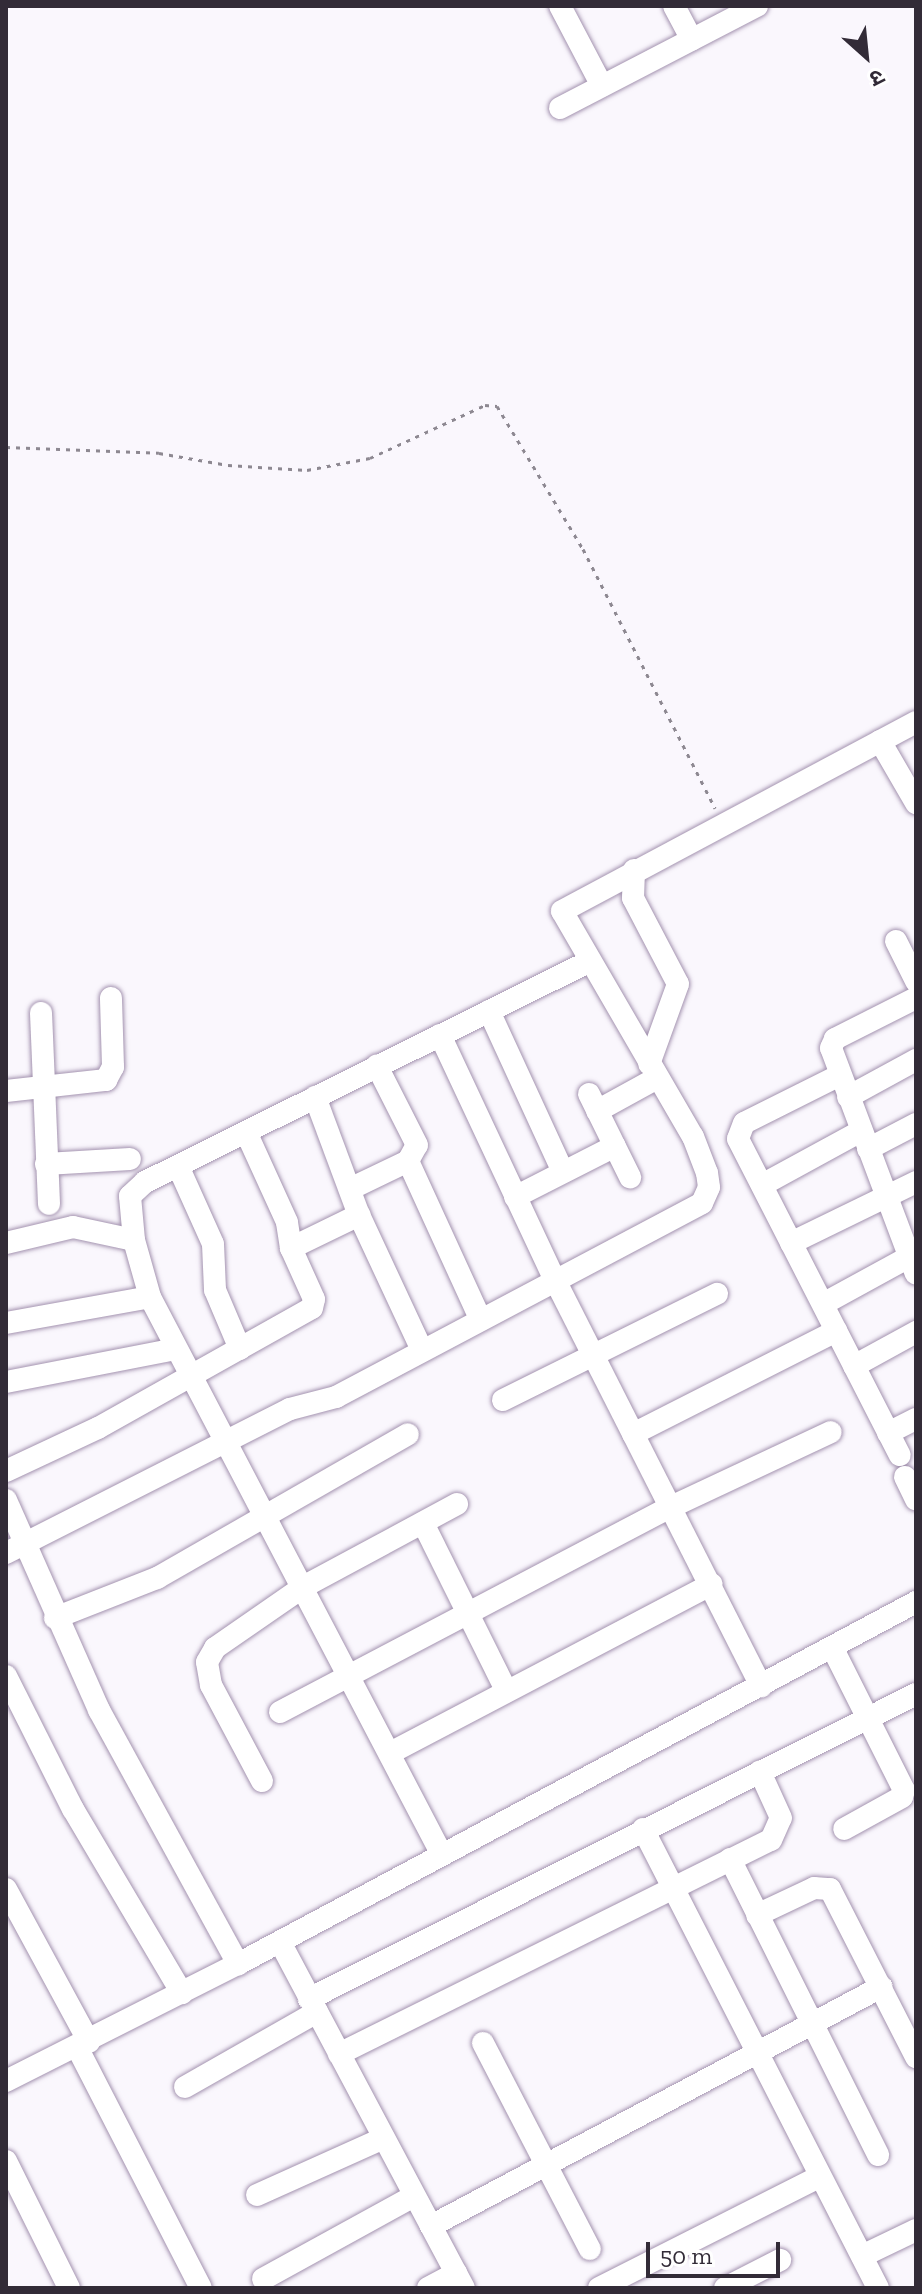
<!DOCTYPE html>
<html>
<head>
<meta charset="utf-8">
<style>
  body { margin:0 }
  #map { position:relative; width:922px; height:2294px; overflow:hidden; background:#faf7fd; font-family:"Zilla Slab","Noto Sans Devanagari",serif }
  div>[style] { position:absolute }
  .path>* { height:3px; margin-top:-1.5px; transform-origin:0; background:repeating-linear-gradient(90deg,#8d8891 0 4px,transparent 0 10px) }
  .roads { filter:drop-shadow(0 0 2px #a392af) drop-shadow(0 0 2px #a392af) }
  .minor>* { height:22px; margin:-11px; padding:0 11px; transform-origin:11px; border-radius:11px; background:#fff }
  span { translate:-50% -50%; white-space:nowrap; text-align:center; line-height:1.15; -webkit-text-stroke:8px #fff; paint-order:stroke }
  .frame { position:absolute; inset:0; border:8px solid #322b37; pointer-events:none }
  .north { position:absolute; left:826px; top:16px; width:80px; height:80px; -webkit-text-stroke:6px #fff; paint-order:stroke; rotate:153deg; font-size:22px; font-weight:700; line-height:32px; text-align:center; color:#322b37 }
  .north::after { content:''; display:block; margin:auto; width:28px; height:36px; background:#322b37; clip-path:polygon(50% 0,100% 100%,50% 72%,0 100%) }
  .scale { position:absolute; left:646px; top:2242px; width:134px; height:36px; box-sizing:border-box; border:4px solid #322b37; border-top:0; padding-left:10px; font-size:24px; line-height:28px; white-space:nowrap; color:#322b37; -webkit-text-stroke:6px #fff; paint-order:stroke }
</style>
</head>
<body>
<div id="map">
  <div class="path">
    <i style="left:6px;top:447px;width:153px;rotate:2.2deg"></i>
    <i style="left:159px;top:453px;width:70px;rotate:9.9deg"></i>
    <i style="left:228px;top:465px;width:79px;rotate:3.6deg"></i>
    <i style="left:307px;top:470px;width:64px;rotate:-10.8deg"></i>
    <i style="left:370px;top:458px;width:127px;rotate:-24.7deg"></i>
    <i style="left:485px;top:405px;width:12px;rotate:5deg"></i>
    <i style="left:497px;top:406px;width:167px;rotate:59deg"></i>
    <i style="left:583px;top:549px;width:291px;rotate:63deg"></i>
  </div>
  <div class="roads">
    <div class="minor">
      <i style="left:560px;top:6px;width:90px;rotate:62.3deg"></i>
      <i style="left:674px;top:6px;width:38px;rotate:62deg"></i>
      <i style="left:560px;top:108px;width:222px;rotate:-27.4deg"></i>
      <i style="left:880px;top:741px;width:72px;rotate:59.9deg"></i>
      <i style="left:634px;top:870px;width:28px;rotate:92deg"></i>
      <i style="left:633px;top:898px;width:97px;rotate:62.4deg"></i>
      <i style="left:678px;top:984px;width:85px;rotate:109.9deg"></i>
      <i style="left:896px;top:941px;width:45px;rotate:63.4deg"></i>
      <i style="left:916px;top:998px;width:91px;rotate:153.2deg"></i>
      <i style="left:835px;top:1039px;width:10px;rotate:114deg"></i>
      <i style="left:831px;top:1048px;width:241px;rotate:69.4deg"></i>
      <i style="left:489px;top:1011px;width:177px;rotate:65.3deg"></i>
      <i style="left:41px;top:1013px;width:191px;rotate:87.6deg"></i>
      <i style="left:440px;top:1035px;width:268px;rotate:64.9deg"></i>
      <i style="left:554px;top:1278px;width:458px;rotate:63.1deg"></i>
      <i style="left:840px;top:1075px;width:107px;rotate:153.4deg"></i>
      <i style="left:744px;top:1123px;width:17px;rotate:111deg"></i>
      <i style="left:738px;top:1139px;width:355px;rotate:62.9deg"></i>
      <i style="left:6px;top:1091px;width:101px;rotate:-6.3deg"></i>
      <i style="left:106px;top:1080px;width:15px;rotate:-62deg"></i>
      <i style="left:113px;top:1067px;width:69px;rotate:-91.7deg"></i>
      <i style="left:589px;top:1094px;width:93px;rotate:63.7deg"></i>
      <i style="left:315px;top:1097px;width:126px;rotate:69.6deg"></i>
      <i style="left:359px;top:1215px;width:149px;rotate:65deg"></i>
      <i style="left:848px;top:1097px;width:77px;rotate:-28.6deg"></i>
      <i style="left:597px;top:1111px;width:68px;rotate:-28.8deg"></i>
      <i style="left:868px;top:1149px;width:54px;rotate:-27.5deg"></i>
      <i style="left:408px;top:1161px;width:173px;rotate:65.4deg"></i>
      <i style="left:46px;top:1164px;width:84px;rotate:-3.4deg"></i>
      <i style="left:178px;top:1166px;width:85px;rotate:65.8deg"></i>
      <i style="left:213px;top:1244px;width:46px;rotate:87.5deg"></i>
      <i style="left:215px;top:1290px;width:64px;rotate:67deg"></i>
      <i style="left:762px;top:1185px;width:113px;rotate:-28.6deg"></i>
      <i style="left:352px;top:1188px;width:62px;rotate:-25.7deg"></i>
      <i style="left:408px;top:1161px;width:18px;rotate:-61deg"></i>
      <i style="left:417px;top:1145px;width:89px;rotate:-116.9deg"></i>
      <i style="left:515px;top:1197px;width:112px;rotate:-27deg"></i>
      <i style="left:6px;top:1243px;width:69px;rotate:-13.4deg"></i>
      <i style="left:73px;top:1227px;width:62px;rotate:12deg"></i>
      <i style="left:791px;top:1243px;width:139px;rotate:-26deg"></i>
      <i style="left:291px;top:1248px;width:76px;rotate:-25.9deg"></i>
      <i style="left:823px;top:1304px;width:106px;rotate:-28.7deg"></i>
      <i style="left:6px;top:1323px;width:146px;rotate:-10.2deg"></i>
      <i style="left:854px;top:1366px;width:71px;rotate:-28.7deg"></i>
      <i style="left:6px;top:1382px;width:173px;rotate:-11deg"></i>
      <i style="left:503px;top:1400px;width:239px;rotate:-26.4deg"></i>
      <i style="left:888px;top:1433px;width:31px;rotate:-27deg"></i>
      <i style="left:633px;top:1434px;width:228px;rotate:-26.9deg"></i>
      <i style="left:6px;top:1471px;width:102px;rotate:-25.1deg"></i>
      <i style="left:98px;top:1428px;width:245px;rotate:-29.3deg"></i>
      <i style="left:312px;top:1308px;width:9px;rotate:-77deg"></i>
      <i style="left:314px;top:1299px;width:56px;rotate:-114.3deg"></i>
      <i style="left:291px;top:1248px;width:26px;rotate:-99deg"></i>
      <i style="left:287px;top:1222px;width:99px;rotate:-114.5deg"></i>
      <i style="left:905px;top:1477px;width:25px;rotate:64deg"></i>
      <i style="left:6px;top:1500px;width:230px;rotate:66.1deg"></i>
      <i style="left:99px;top:1710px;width:290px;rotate:61.3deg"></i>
      <i style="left:423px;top:1523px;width:186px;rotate:63.6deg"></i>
      <i style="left:6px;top:1553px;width:318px;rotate:-26.9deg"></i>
      <i style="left:290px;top:1409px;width:48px;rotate:-14.6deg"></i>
      <i style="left:336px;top:1397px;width:414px;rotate:-27.9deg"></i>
      <i style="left:702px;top:1203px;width:17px;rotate:-66deg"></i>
      <i style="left:709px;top:1187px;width:14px;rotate:-98deg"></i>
      <i style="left:707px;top:1173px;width:39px;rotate:-111deg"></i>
      <i style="left:693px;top:1137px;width:261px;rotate:-120.1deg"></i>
      <i style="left:562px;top:911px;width:401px;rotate:-28.1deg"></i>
      <i style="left:55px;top:1618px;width:110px;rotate:-21.4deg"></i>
      <i style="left:157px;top:1578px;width:289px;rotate:-29.8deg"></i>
      <i style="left:832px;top:1647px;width:160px;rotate:63.3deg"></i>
      <i style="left:904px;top:1790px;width:7px;rotate:106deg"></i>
      <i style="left:902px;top:1797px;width:66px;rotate:151.1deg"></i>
      <i style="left:6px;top:1676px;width:149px;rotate:63.3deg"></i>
      <i style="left:73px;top:1809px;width:214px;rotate:59.4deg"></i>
      <i style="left:280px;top:1712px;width:444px;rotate:-27.7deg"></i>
      <i style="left:673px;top:1506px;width:174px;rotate:-25.1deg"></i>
      <i style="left:392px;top:1752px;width:361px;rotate:-27.7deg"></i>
      <i style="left:262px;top:1781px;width:109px;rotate:-118deg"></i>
      <i style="left:211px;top:1685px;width:23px;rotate:-100deg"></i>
      <i style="left:207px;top:1662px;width:16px;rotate:-60deg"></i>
      <i style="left:215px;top:1648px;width:107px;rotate:-34.7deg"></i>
      <i style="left:303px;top:1587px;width:175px;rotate:-28.3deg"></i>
      <i style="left:643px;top:1829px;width:516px;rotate:62.89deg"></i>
      <i style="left:441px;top:1853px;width:628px;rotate:-117.63deg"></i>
      <i style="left:150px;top:1297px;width:59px;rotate:-105.7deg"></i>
      <i style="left:134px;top:1240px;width:44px;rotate:-95.2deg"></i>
      <i style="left:130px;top:1196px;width:21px;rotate:-43deg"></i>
      <i style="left:145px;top:1182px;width:495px;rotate:-26.4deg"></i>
      <i style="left:730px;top:1859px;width:331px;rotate:63.4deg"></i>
      <i style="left:6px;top:1889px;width:174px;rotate:61.5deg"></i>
      <i style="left:757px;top:1915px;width:63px;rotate:-25.3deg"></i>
      <i style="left:814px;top:1888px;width:16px;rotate:4deg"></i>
      <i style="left:830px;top:1889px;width:189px;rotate:62.9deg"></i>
      <i style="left:280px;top:1942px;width:392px;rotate:62deg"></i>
      <i style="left:309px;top:1999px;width:679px;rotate:-26.68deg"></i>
      <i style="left:483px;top:2043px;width:232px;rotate:62.6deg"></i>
      <i style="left:77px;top:2047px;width:271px;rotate:62.8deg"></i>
      <i style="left:339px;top:2054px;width:482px;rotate:-26.4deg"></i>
      <i style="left:771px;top:1840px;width:24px;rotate:-66deg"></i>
      <i style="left:781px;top:1818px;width:51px;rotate:-114.5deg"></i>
      <i style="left:6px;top:2081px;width:260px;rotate:-26.8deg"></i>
      <i style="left:238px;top:1964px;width:769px;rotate:-28.1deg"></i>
      <i style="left:185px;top:2087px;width:152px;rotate:-29.6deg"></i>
      <i style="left:6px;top:2161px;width:142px;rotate:63.6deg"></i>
      <i style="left:257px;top:2195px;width:139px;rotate:-24.2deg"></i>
      <i style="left:431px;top:2226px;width:510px;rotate:-27.97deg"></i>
      <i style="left:862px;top:2256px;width:60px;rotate:-25.7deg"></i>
      <i style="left:263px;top:2279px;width:172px;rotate:-28.8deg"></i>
      <i style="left:428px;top:2288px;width:32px;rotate:-28deg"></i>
      <i style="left:599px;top:2288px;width:246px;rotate:-26.8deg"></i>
      <i style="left:725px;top:2288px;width:62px;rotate:-27deg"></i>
    </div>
  </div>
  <div class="frame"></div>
  <div class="north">उ</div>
  <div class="scale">50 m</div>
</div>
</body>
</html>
